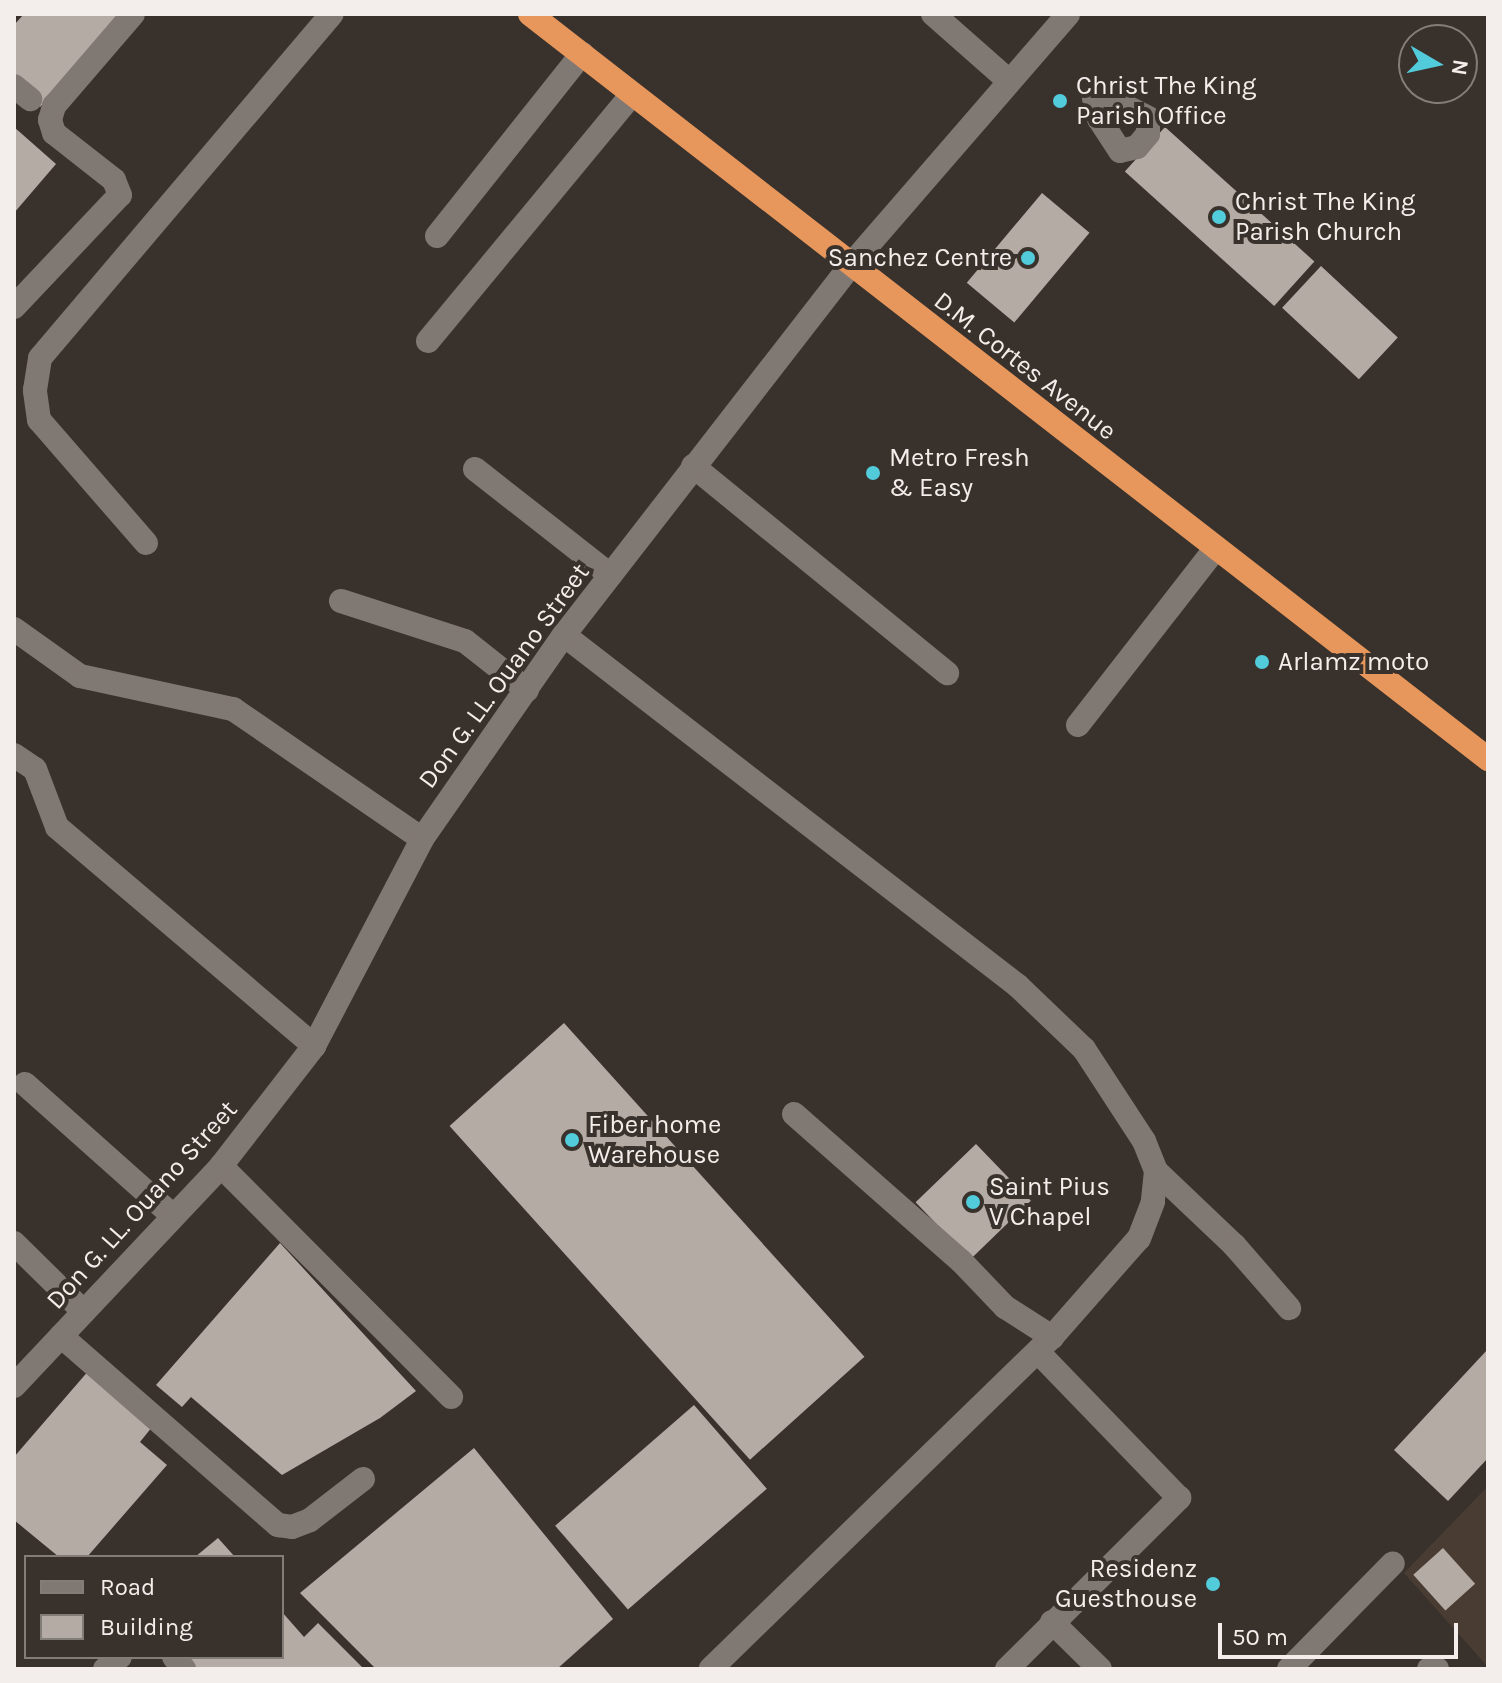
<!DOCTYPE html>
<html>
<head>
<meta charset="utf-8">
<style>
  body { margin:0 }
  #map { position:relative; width:1502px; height:1683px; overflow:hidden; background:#39322c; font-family:Karla,sans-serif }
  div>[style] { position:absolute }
  .built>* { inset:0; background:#483c33 }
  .building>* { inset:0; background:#b4aba4; transform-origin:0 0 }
  .minor>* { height:24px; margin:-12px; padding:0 12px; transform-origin:12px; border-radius:12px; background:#807872 }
  .highway>* { height:24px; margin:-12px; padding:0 12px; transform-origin:12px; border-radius:12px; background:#e7975b }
  .dots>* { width:22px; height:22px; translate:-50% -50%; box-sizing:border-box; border:4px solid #39322c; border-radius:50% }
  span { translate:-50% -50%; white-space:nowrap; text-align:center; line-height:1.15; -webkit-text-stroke:8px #39322c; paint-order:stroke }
  .poi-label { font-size:26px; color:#f3eeeb }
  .left { translate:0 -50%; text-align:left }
  .right { translate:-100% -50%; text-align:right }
  .street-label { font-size:26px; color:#f3eeeb }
  .frame { position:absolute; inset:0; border:16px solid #f3eeeb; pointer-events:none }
  .legend { position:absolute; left:24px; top:1555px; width:260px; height:104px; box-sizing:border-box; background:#39322c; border:2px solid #837d78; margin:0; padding:10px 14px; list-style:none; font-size:24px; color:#f3eeeb }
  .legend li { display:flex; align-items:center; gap:16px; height:40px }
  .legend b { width:40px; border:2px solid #837d78 }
  .north { position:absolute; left:1398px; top:24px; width:80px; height:80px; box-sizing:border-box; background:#39322c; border:2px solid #837d78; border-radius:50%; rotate:99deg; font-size:22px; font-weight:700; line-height:32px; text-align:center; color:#f3eeeb }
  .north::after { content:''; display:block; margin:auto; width:28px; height:36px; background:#52cbda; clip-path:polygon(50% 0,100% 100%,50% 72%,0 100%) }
  .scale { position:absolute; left:1218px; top:1623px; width:240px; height:36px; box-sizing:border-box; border:4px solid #f3eeeb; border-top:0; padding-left:10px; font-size:24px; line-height:28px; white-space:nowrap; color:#f3eeeb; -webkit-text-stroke:6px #39322c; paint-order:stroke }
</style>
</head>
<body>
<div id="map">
  <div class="built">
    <i style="clip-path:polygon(1488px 1486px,1488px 1667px,1404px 1573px)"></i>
  </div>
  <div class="building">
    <i style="clip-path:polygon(24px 14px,125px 14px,40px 107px,14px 82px,14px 25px)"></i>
    <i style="clip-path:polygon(14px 127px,56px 164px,14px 213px)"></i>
    <i style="left:1165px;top:127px;width:201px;height:60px;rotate:42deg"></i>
    <i style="left:1042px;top:193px;width:62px;height:117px;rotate:40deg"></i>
    <i style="left:1321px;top:266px;width:105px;height:57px;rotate:43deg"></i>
    <i style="left:564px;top:1023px;width:449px;height:154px;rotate:48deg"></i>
    <i style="left:976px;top:1144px;width:79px;height:84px;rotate:46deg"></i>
    <i style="clip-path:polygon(280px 1243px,416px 1391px,380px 1418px,282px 1475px,191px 1397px,182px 1407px,156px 1385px)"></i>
    <i style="clip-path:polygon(1488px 1349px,1488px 1458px,1448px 1501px,1394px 1450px)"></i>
    <i style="clip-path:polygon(90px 1369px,152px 1427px,140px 1442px,167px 1465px,87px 1557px,59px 1557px,14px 1520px,14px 1457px)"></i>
    <i style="left:694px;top:1405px;width:111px;height:184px;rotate:49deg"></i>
    <i style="clip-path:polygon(474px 1448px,613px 1619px,557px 1669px,376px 1669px,300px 1593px)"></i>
    <i style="clip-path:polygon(218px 1538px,235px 1557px,195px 1557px)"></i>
    <i style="left:1443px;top:1548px;width:48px;height:40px;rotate:48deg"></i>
    <i style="clip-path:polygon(282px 1612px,304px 1637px,318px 1623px,364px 1669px,197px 1669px,186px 1657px,282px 1657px)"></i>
  </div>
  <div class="minor">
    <i style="left:933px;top:14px;width:101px;rotate:41.4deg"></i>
    <i style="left:14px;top:86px;width:21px;rotate:39deg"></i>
    <i style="left:1094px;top:98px;width:21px;rotate:8deg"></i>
    <i style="left:1115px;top:101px;width:37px;rotate:27deg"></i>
    <i style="left:1148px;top:118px;width:16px;rotate:90deg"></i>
    <i style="left:1148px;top:134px;width:17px;rotate:130deg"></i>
    <i style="left:1137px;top:147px;width:17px;rotate:167deg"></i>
    <i style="left:1120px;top:151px;width:38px;rotate:-123deg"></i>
    <i style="left:1099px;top:119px;width:22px;rotate:-103deg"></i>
    <i style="left:437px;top:236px;width:233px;rotate:-51.5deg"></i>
    <i style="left:14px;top:307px;width:154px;rotate:-46.6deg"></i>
    <i style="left:120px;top:195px;width:16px;rotate:-112deg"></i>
    <i style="left:114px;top:180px;width:76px;rotate:-141.9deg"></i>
    <i style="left:54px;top:133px;width:14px;rotate:-107deg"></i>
    <i style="left:50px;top:120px;width:15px;rotate:-74deg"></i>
    <i style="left:54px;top:106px;width:121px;rotate:-49.3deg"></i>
    <i style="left:428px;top:341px;width:320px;rotate:-50.4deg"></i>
    <i style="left:693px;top:466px;width:328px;rotate:39.2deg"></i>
    <i style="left:475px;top:469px;width:172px;rotate:38.1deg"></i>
    <i style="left:146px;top:543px;width:163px;rotate:-131deg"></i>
    <i style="left:39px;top:420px;width:30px;rotate:-98deg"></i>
    <i style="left:35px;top:390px;width:32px;rotate:-81deg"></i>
    <i style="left:40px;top:358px;width:451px;rotate:-49.7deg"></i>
    <i style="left:341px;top:601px;width:130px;rotate:17.9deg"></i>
    <i style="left:465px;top:641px;width:79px;rotate:38.3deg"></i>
    <i style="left:14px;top:629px;width:81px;rotate:35.5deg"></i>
    <i style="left:80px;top:676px;width:157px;rotate:12.2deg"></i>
    <i style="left:233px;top:709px;width:229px;rotate:34.5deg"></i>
    <i style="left:564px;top:635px;width:574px;rotate:37.71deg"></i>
    <i style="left:1018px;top:986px;width:91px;rotate:43.7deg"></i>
    <i style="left:1084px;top:1049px;width:110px;rotate:56.9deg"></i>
    <i style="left:1144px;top:1141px;width:32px;rotate:68deg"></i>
    <i style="left:1156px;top:1171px;width:31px;rotate:96deg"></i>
    <i style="left:1153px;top:1202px;width:39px;rotate:111deg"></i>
    <i style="left:1139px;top:1238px;width:132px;rotate:131.3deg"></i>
    <i style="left:1052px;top:1337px;width:476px;rotate:135.8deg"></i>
    <i style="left:1078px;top:725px;width:223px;rotate:-52.1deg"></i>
    <i style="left:14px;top:755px;width:25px;rotate:34deg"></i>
    <i style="left:35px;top:769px;width:62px;rotate:69.2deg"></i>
    <i style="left:57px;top:827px;width:338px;rotate:40.4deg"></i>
    <i style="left:25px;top:1084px;width:198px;rotate:41.7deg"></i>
    <i style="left:794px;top:1114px;width:222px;rotate:41.4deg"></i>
    <i style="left:961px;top:1261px;width:64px;rotate:46.3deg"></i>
    <i style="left:1005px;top:1307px;width:56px;rotate:32.6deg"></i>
    <i style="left:221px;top:1166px;width:326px;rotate:45.1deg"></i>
    <i style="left:1156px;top:1171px;width:108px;rotate:43.5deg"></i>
    <i style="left:1234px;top:1245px;width:84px;rotate:48.9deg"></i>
    <i style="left:14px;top:1243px;width:98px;rotate:44.6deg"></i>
    <i style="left:61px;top:1336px;width:288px;rotate:41.1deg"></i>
    <i style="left:278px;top:1525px;width:14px;rotate:8deg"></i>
    <i style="left:292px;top:1527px;width:19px;rotate:-21deg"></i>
    <i style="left:310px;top:1520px;width:67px;rotate:-37.7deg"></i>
    <i style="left:14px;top:1386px;width:302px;rotate:-46.7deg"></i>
    <i style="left:221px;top:1166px;width:152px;rotate:-52.2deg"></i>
    <i style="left:314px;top:1046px;width:233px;rotate:-62.4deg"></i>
    <i style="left:422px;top:839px;width:249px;rotate:-55.2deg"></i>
    <i style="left:564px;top:635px;width:467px;rotate:-52.2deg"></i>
    <i style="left:850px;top:266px;width:333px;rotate:-49.1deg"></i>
    <i style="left:1052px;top:1622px;width:67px;rotate:44.4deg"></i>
    <i style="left:174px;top:1657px;width:16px;rotate:50deg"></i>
    <i style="left:105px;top:1669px;width:19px;rotate:-39deg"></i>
    <i style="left:1007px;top:1669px;width:243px;rotate:-44.8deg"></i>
    <i style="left:1179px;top:1498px;width:203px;rotate:-134deg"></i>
    <i style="left:1289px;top:1669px;width:148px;rotate:-45.5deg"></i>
    <i style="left:1429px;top:1669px;width:8px"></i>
  </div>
  <div class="highway">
    <i style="left:530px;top:14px;width:1214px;rotate:37.87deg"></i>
  </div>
  <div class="dots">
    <i style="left:1060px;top:101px;background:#52cbda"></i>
    <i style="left:1219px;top:217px;background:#52cbda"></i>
    <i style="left:1028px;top:258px;background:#52cbda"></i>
    <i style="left:873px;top:473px;background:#52cbda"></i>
    <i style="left:1262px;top:662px;background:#52cbda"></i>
    <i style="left:572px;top:1140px;background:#52cbda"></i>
    <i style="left:973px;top:1202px;background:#52cbda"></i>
    <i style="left:1213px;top:1584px;background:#52cbda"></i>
  </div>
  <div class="poi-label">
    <span class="left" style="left:1076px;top:101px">Christ The King<br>Parish Office</span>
    <span class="left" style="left:1235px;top:217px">Christ The King<br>Parish Church</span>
    <span class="right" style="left:1012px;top:258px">Sanchez Centre</span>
    <span class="left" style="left:889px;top:473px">Metro Fresh<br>&amp; Easy</span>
    <span class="left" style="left:1278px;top:662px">Arlamz moto</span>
    <span class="left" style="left:588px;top:1140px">Fiber home<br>Warehouse</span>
    <span class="left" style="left:989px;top:1202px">Saint Pius<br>V Chapel</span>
    <span class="right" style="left:1197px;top:1584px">Residenz<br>Guesthouse</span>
  </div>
  <div class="street-label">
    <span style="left:1025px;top:366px;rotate:38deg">D.M. Cortes Avenue</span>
    <span style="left:504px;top:676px;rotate:-54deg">Don G. LL. Ouano Street</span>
    <span style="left:142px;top:1205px;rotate:-48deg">Don G. LL. Ouano Street</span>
  </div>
  <div class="frame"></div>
  <ul class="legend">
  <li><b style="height:10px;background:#807872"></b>Road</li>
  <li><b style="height:22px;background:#b4aba4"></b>Building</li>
  </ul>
  <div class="north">N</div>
  <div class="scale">50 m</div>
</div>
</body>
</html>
